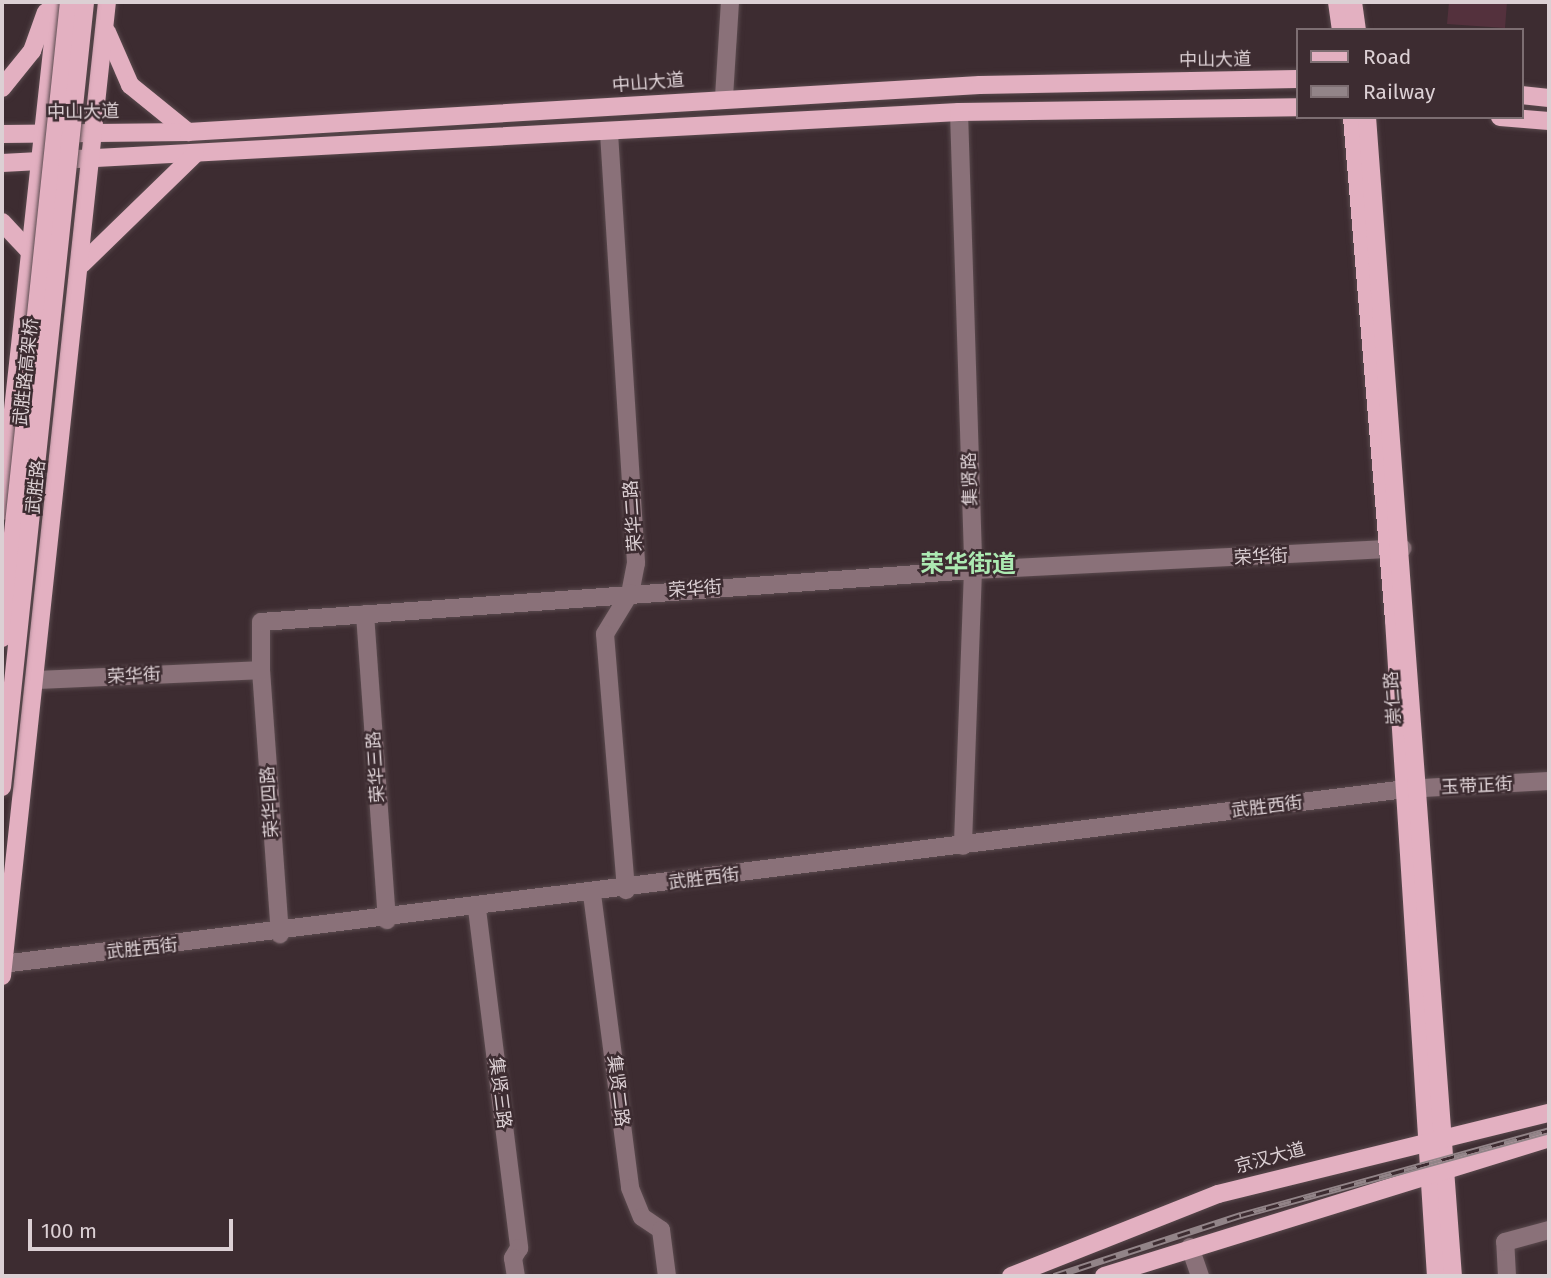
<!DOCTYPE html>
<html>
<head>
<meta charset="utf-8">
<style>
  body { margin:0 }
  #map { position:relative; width:1551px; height:1278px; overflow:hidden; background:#3d2c31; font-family:"Fira Sans","Noto Sans SC",sans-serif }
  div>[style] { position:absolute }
  .green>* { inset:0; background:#54313d }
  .roads { filter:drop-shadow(0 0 2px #5a4a4e) drop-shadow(0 0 2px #5a4a4e) }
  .minor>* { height:18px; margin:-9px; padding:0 9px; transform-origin:9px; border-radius:9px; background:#8a7179 }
  .major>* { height:18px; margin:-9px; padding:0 9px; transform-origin:9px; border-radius:9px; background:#e3b0c1 }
  .rail>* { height:7px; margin-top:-3.5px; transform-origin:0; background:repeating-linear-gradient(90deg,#3d2c31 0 13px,#928488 0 26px); box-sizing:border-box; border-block:2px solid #928488 }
  .bridges { filter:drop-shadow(0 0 2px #5a4a4e) drop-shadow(0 0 2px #5a4a4e) }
  .major-bridge>* { height:18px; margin:-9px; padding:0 9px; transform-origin:9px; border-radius:9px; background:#e3b0c1 }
  span { translate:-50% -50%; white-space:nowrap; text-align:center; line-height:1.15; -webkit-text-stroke:5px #3d2c31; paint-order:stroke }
  .street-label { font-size:18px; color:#dcd0d4 }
  .district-label { font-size:24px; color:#aceab2; font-weight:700 }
  .frame { position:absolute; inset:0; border:4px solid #dcd0d4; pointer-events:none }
  .legend { position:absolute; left:1296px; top:28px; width:228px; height:91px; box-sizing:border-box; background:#3d2c31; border:2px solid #7d6e72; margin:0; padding:9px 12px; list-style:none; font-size:21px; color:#dcd0d4 }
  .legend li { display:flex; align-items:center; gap:14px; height:35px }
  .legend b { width:35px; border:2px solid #7d6e72 }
  .scale { position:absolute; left:28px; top:1219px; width:205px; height:32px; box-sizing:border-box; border:4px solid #dcd0d4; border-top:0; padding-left:9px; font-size:21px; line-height:24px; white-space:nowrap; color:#dcd0d4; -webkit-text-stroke:5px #3d2c31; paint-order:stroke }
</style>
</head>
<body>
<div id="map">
  <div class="green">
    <i style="clip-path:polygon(1449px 2px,1507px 2px,1505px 28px,1447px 24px)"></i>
  </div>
  <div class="roads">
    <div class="minor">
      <i style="left:724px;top:97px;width:95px;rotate:-86.4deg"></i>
      <i style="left:959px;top:112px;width:458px;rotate:88.2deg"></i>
      <i style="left:973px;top:570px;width:276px;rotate:92.1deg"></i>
      <i style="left:609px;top:133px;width:431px;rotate:86.4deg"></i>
      <i style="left:636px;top:563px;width:31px;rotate:101deg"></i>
      <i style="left:630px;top:593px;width:48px;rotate:121.4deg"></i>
      <i style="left:605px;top:634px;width:257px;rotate:85.3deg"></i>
      <i style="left:365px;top:614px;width:307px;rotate:85.9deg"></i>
      <i style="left:261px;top:670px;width:265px;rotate:85.9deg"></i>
      <i style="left:35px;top:680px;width:226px;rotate:-2.5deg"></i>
      <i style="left:261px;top:670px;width:48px;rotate:-90deg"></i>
      <i style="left:261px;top:622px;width:714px;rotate:-4.18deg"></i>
      <i style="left:973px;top:570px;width:430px;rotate:-2.9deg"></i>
      <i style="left:592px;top:894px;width:296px;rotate:82.6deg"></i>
      <i style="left:630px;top:1188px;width:31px;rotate:68deg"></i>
      <i style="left:642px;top:1217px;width:23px;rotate:34deg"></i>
      <i style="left:661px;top:1230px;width:46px;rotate:82.6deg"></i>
      <i style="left:477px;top:909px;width:342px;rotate:82.9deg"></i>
      <i style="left:519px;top:1248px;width:12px;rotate:121deg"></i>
      <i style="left:513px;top:1258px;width:18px;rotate:81deg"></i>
      <i style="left:3px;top:964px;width:1413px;rotate:-7.11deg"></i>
      <i style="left:1405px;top:789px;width:144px;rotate:-3.2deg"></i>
      <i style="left:1190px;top:1247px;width:31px;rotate:71deg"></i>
      <i style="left:1507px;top:1276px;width:34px;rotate:-93deg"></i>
      <i style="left:1505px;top:1242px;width:46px;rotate:-15.3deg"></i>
    </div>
    <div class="major">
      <i style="left:1337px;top:2px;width:28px;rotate:82deg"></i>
      <i style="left:1353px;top:2px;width:28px;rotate:82deg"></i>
      <i style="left:107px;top:32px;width:58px;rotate:66.5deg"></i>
      <i style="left:130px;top:85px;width:75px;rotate:39deg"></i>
      <i style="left:2px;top:88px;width:48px;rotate:-51deg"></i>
      <i style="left:32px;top:51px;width:41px;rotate:-70.3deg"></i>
      <i style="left:1521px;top:95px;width:28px;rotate:6deg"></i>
      <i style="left:1352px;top:117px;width:505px;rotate:85.23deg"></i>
      <i style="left:1394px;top:620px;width:657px;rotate:86.34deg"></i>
      <i style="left:1367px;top:117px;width:1162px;rotate:85.76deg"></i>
      <i style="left:1500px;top:117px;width:49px;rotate:4.7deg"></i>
      <i style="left:2px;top:134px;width:186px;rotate:-0.6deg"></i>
      <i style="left:188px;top:132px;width:793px;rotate:-3.4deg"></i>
      <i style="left:980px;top:85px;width:317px;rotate:-1.1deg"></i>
      <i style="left:2px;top:163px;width:958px;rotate:-3.05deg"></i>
      <i style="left:959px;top:112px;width:338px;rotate:-0.8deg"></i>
      <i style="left:2px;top:222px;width:41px;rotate:47deg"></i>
      <i style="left:82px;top:264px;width:158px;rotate:-44.2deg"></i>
      <i style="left:2px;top:511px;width:473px;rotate:-83.8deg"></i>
      <i style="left:53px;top:41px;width:39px;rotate:-93deg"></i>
      <i style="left:2px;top:976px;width:980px;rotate:-83.85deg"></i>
      <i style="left:1011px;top:1276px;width:223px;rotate:-21.6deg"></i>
      <i style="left:1218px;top:1194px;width:341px;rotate:-13.8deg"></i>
      <i style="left:1104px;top:1276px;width:466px;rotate:-17.2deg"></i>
    </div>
  </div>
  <div class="rail">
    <i style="left:1054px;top:1276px;width:197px;rotate:-18.1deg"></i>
    <i style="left:1241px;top:1215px;width:320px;rotate:-15.4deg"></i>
  </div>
  <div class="bridges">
    <div class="major-bridge">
      <i style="left:2px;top:638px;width:640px;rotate:-83.99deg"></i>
      <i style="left:2px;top:787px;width:789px;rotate:-83.96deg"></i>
    </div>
  </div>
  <div class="street-label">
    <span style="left:1215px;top:60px;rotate:-1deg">中山大道</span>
    <span style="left:648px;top:83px;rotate:-5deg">中山大道</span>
    <span style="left:83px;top:112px;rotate:-1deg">中山大道</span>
    <span style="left:26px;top:372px;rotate:-84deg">武胜路高架桥</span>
    <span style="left:970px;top:479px;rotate:-92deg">集贤路</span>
    <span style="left:36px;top:487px;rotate:-84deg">武胜路</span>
    <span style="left:633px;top:516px;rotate:-94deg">荣华二路</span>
    <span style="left:1261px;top:557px;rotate:-3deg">荣华街</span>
    <span style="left:695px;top:589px;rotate:-4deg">荣华街</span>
    <span style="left:134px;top:676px;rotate:-3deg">荣华街</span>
    <span style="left:1393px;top:698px;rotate:-94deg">崇仁路</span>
    <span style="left:376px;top:767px;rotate:-94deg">荣华三路</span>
    <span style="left:1477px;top:786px;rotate:-3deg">玉带正街</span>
    <span style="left:270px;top:802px;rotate:-94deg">荣华四路</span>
    <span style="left:1267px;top:807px;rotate:-7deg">武胜西街</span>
    <span style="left:704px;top:879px;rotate:-7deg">武胜西街</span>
    <span style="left:142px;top:949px;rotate:-6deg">武胜西街</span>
    <span style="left:618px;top:1091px;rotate:83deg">集贤二路</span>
    <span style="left:500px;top:1093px;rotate:83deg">集贤三路</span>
    <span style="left:1270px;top:1158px;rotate:-15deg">京汉大道</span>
  </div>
  <div class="district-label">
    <span style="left:968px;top:565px">荣华街道</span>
  </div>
  <div class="frame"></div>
  <ul class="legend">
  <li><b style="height:9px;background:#e3b0c1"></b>Road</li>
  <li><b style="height:9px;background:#928488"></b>Railway</li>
  </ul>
  <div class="scale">100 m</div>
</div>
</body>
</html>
